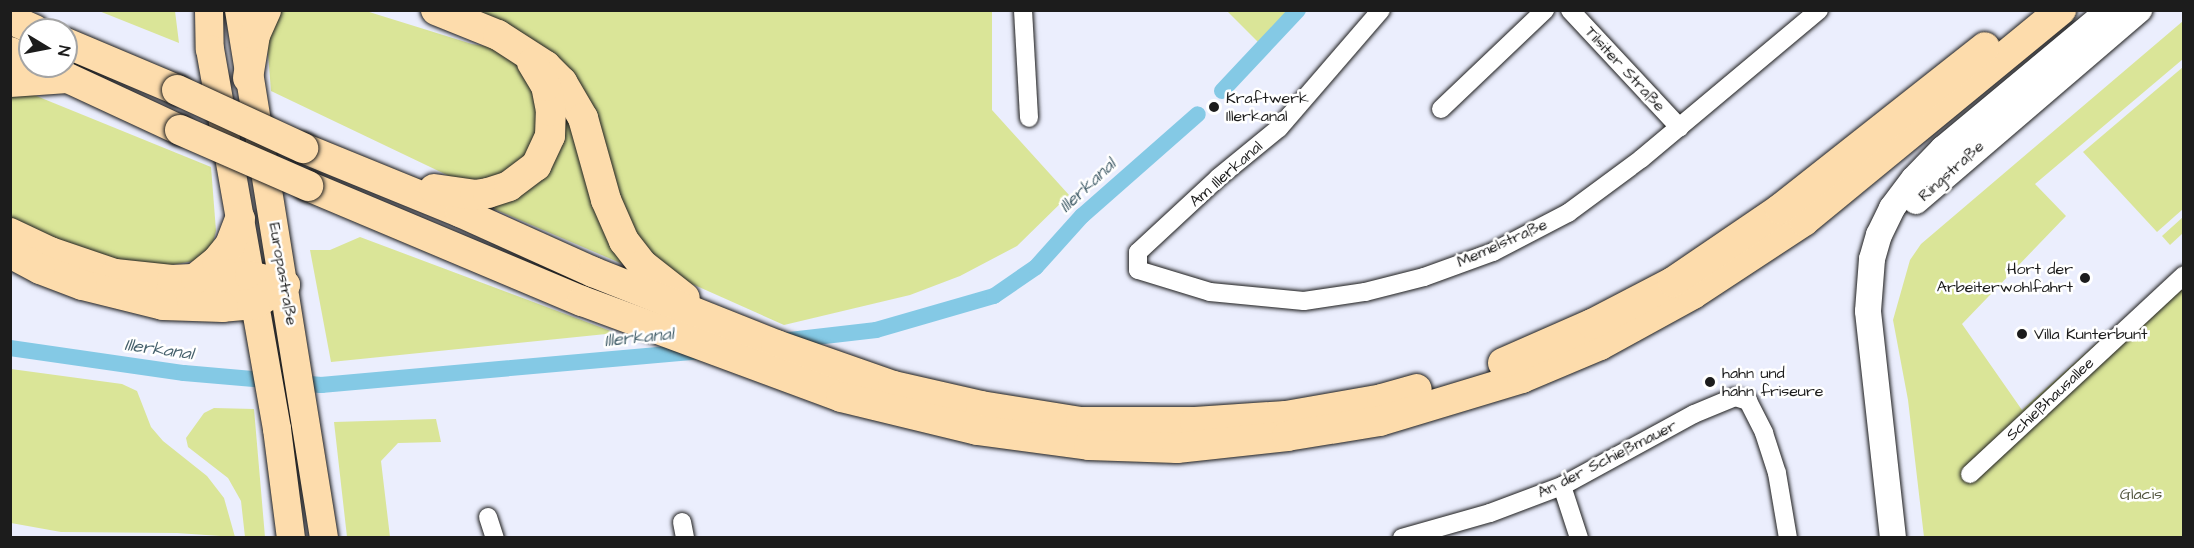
<!DOCTYPE html>
<html>
<head>
<meta charset="utf-8">
<style>
  body { margin:0 }
  #map { position:relative; width:2194px; height:548px; overflow:hidden; background:#ebeefd; font-family:"Architects Daughter",sans-serif }
  div>[style] { position:absolute }
  .green>* { inset:0; background:#dae598 }
  .canal>* { height:16px; margin:-8px; padding:0 8px; transform-origin:8px; border-radius:8px; background:#84c9e5 }
  .roads { filter:drop-shadow(0 0 2px #1c1c1c) drop-shadow(0 0 2px #1c1c1c) }
  .minor>* { height:18px; margin:-9px; padding:0 9px; transform-origin:9px; border-radius:9px; background:#fff }
  .secondary>* { height:26px; margin:-13px; padding:0 13px; transform-origin:13px; border-radius:13px; background:#fff }
  .primary>* { height:28px; margin:-14px; padding:0 14px; transform-origin:14px; border-radius:14px; background:#fddcac }
  .trunk>* { height:30px; margin:-15px; padding:0 15px; transform-origin:15px; border-radius:15px; background:#fddcac }
  .bridges { filter:drop-shadow(0 0 2px #1c1c1c) drop-shadow(0 0 2px #1c1c1c) }
  .trunk-bridge>* { height:30px; margin:-15px; padding:0 15px; transform-origin:15px; border-radius:15px; background:#fddcac }
  .dots>* { width:16px; height:16px; translate:-50% -50%; box-sizing:border-box; border:3px solid #fff; border-radius:50% }
  span { translate:-50% -50%; white-space:nowrap; text-align:center; line-height:1.15; -webkit-text-stroke:5px #fff; paint-order:stroke }
  .street-label { font-size:16px; color:#1c1c1c }
  .poi-label { font-size:16px; color:#1c1c1c }
  .left { translate:0 -50%; text-align:left }
  .right { translate:-100% -50%; text-align:right }
  .park-label { font-size:16px; color:#555841 }
  .water-label { font-size:18px; color:#46616c; font-style:italic }
  .frame { position:absolute; inset:0; border:12px solid #1c1c1c; pointer-events:none }
  .north { position:absolute; left:18px; top:18px; width:60px; height:60px; box-sizing:border-box; background:#fff; border:2px solid #a4a4a4; border-radius:50%; rotate:100deg; font-size:16px; font-weight:700; line-height:24px; text-align:center; color:#1c1c1c }
  .north::after { content:''; display:block; margin:auto; width:21px; height:27px; background:#1c1c1c; clip-path:polygon(50% 0,100% 100%,50% 72%,0 100%) }
</style>
</head>
<body>
<div id="map">
  <div class="green">
    <i style="clip-path:polygon(99px 11px,175px 11px,179px 43px)"></i>
    <i style="clip-path:polygon(278px 11px,366px 11px,472px 44px,497px 48px,521px 65px,543px 119px,524px 164px,470px 186px,271px 91px,266px 28px)"></i>
    <i style="clip-path:polygon(473px 11px,992px 11px,992px 110px,1069px 195px,1017px 246px,960px 276px,910px 295px,784px 325px,672px 275px,623px 220px,592px 117px)"></i>
    <i style="clip-path:polygon(1227px 11px,1293px 11px,1261px 45px)"></i>
    <i style="clip-path:polygon(2183px 21px,2183px 59px,2035px 184px,2066px 216px,1962px 324px,2022px 410px,2183px 266px,2183px 537px,1924px 537px,1908px 400px,1893px 320px,1910px 260px,1921px 244px)"></i>
    <i style="clip-path:polygon(2183px 67px,2183px 209px,2157px 232px,2083px 152px)"></i>
    <i style="clip-path:polygon(34px 95px,211px 167px,216px 231px,212px 247px,194px 261px,159px 267px,119px 265px,11px 225px,11px 97px)"></i>
    <i style="clip-path:polygon(564px 104px,632px 268px,494px 209px,493px 201px)"></i>
    <i style="clip-path:polygon(2183px 217px,2183px 233px,2170px 245px,2162px 236px)"></i>
    <i style="clip-path:polygon(360px 237px,616px 333px,331px 362px,310px 250px,330px 250px)"></i>
    <i style="clip-path:polygon(11px 369px,122px 384px,137px 391px,151px 427px,163px 441px,207px 476px,224px 498px,235px 537px,177px 533px,61px 532px,11px 523px)"></i>
    <i style="clip-path:polygon(214px 408px,254px 409px,265px 537px,245px 537px,241px 501px,228px 478px,188px 447px,186px 438px,204px 413px)"></i>
    <i style="clip-path:polygon(436px 419px,441px 442px,398px 443px,381px 461px,390px 537px,347px 537px,334px 422px)"></i>
  </div>
  <div class="canal">
    <i style="left:1222px;top:91px;width:111px;rotate:-46.8deg"></i>
    <i style="left:781px;top:341px;width:96px;rotate:-6.6deg"></i>
    <i style="left:876px;top:330px;width:123px;rotate:-16.1deg"></i>
    <i style="left:994px;top:296px;width:51px;rotate:-34.6deg"></i>
    <i style="left:1036px;top:267px;width:69px;rotate:-48deg"></i>
    <i style="left:1082px;top:216px;width:154px;rotate:-41.3deg"></i>
    <i style="left:10px;top:348px;width:176px;rotate:8.2deg"></i>
    <i style="left:184px;top:373px;width:138px;rotate:5deg"></i>
    <i style="left:321px;top:385px;width:383px;rotate:-5.1deg"></i>
  </div>
  <div class="roads">
    <div class="minor">
      <i style="left:1023px;top:10px;width:108px;rotate:86.8deg"></i>
      <i style="left:1381px;top:10px;width:156px;rotate:130.8deg"></i>
      <i style="left:1279px;top:128px;width:79px;rotate:140.7deg"></i>
      <i style="left:1218px;top:178px;width:109px;rotate:137.2deg"></i>
      <i style="left:1138px;top:252px;width:18px;rotate:90deg"></i>
      <i style="left:1138px;top:270px;width:75px;rotate:17deg"></i>
      <i style="left:1210px;top:292px;width:94px;rotate:5.5deg"></i>
      <i style="left:1304px;top:301px;width:62px;rotate:-8.4deg"></i>
      <i style="left:1365px;top:292px;width:61px;rotate:-14.3deg"></i>
      <i style="left:1424px;top:277px;width:73px;rotate:-19.9deg"></i>
      <i style="left:1493px;top:252px;width:85px;rotate:-27.5deg"></i>
      <i style="left:1568px;top:213px;width:91px;rotate:-36.5deg"></i>
      <i style="left:1641px;top:159px;width:232px;rotate:-39.9deg"></i>
      <i style="left:1570px;top:10px;width:161px;rotate:47deg"></i>
      <i style="left:1441px;top:109px;width:144px;rotate:-43.6deg"></i>
      <i style="left:1970px;top:474px;width:292px;rotate:-42.9deg"></i>
      <i style="left:1562px;top:486px;width:55px;rotate:71.9deg"></i>
      <i style="left:488px;top:517px;width:22px;rotate:72deg"></i>
      <i style="left:682px;top:522px;width:16px;rotate:79deg"></i>
      <i style="left:1402px;top:538px;width:91px;rotate:-15.9deg"></i>
      <i style="left:1490px;top:513px;width:77px;rotate:-20.6deg"></i>
      <i style="left:1562px;top:486px;width:150px;rotate:-28.6deg"></i>
      <i style="left:1694px;top:414px;width:44px;rotate:-22.5deg"></i>
      <i style="left:1735px;top:397px;width:14px;rotate:17deg"></i>
      <i style="left:1748px;top:401px;width:36px;rotate:63deg"></i>
      <i style="left:1764px;top:433px;width:42px;rotate:72deg"></i>
      <i style="left:1777px;top:473px;width:66px;rotate:80.4deg"></i>
    </div>
    <div class="secondary">
      <i style="left:1916px;top:201px;width:294px;rotate:-40.6deg"></i>
      <i style="left:1893px;top:538px;width:228px;rotate:-96.3deg"></i>
      <i style="left:1868px;top:311px;width:52px;rotate:-85.6deg"></i>
      <i style="left:1872px;top:259px;width:25px;rotate:-74deg"></i>
      <i style="left:1879px;top:235px;width:30px;rotate:-64deg"></i>
      <i style="left:1892px;top:208px;width:36px;rotate:-53deg"></i>
      <i style="left:1914px;top:179px;width:42px;rotate:-46deg"></i>
      <i style="left:1943px;top:149px;width:217px;rotate:-39.8deg"></i>
    </div>
    <div class="primary">
      <i style="left:209px;top:10px;width:39px;rotate:89deg"></i>
      <i style="left:210px;top:49px;width:386px;rotate:80deg"></i>
      <i style="left:277px;top:429px;width:110px;rotate:82.7deg"></i>
      <i style="left:239px;top:10px;width:535px;rotate:80.85deg"></i>
    </div>
    <div class="trunk">
      <i style="left:436px;top:10px;width:67px;rotate:22deg"></i>
      <i style="left:498px;top:35px;width:57px;rotate:32.9deg"></i>
      <i style="left:546px;top:66px;width:23px;rotate:45deg"></i>
      <i style="left:562px;top:82px;width:42px;rotate:59.7deg"></i>
      <i style="left:583px;top:118px;width:85px;rotate:74.3deg"></i>
      <i style="left:606px;top:200px;width:45px;rotate:66.3deg"></i>
      <i style="left:624px;top:241px;width:31px;rotate:52deg"></i>
      <i style="left:643px;top:265px;width:53px;rotate:38.2deg"></i>
      <i style="left:10px;top:19px;width:27px;rotate:24deg"></i>
      <i style="left:66px;top:43px;width:121px;rotate:22.9deg"></i>
      <i style="left:10px;top:52px;width:22px;rotate:24deg"></i>
      <i style="left:42px;top:66px;width:152px;rotate:24.9deg"></i>
      <i style="left:248px;top:78px;width:44px;rotate:-80.8deg"></i>
      <i style="left:255px;top:35px;width:27px;rotate:-66deg"></i>
      <i style="left:10px;top:82px;width:57px;rotate:-4deg"></i>
      <i style="left:303px;top:148px;width:170px;rotate:22.2deg"></i>
      <i style="left:460px;top:212px;width:146px;rotate:24.3deg"></i>
      <i style="left:593px;top:272px;width:197px;rotate:21.7deg"></i>
      <i style="left:776px;top:345px;width:124px;rotate:19.3deg"></i>
      <i style="left:893px;top:386px;width:90px;rotate:12.8deg"></i>
      <i style="left:981px;top:406px;width:101px;rotate:9.1deg"></i>
      <i style="left:1081px;top:422px;width:114px"></i>
      <i style="left:1195px;top:422px;width:91px;rotate:-3.8deg"></i>
      <i style="left:1286px;top:416px;width:97px;rotate:-10deg"></i>
      <i style="left:1382px;top:399px;width:36px;rotate:-16deg"></i>
      <i style="left:308px;top:186px;width:297px;rotate:22.8deg"></i>
      <i style="left:582px;top:301px;width:276px;rotate:20.3deg"></i>
      <i style="left:841px;top:397px;width:140px;rotate:13.6deg"></i>
      <i style="left:977px;top:430px;width:113px;rotate:7.6deg"></i>
      <i style="left:1089px;top:445px;width:88px;rotate:2deg"></i>
      <i style="left:1177px;top:448px;width:111px;rotate:-6.2deg"></i>
      <i style="left:1287px;top:436px;width:94px;rotate:-9.2deg"></i>
      <i style="left:1380px;top:421px;width:148px;rotate:-16.8deg"></i>
      <i style="left:1522px;top:378px;width:85px;rotate:-22.9deg"></i>
      <i style="left:1600px;top:345px;width:106px;rotate:-28.7deg"></i>
      <i style="left:1693px;top:294px;width:133px;rotate:-33.3deg"></i>
      <i style="left:1804px;top:221px;width:333px;rotate:-39.4deg"></i>
      <i style="left:434px;top:189px;width:41px;rotate:8.3deg"></i>
      <i style="left:475px;top:195px;width:13px;rotate:-9deg"></i>
      <i style="left:488px;top:193px;width:22px;rotate:-18deg"></i>
      <i style="left:509px;top:186px;width:34px;rotate:-37deg"></i>
      <i style="left:536px;top:166px;width:33px;rotate:-65deg"></i>
      <i style="left:550px;top:136px;width:25px;rotate:-88deg"></i>
      <i style="left:551px;top:111px;width:25px;rotate:-101deg"></i>
      <i style="left:546px;top:86px;width:27px;rotate:-121deg"></i>
      <i style="left:10px;top:233px;width:44px;rotate:25.4deg"></i>
      <i style="left:50px;top:252px;width:69px;rotate:18.7deg"></i>
      <i style="left:115px;top:274px;width:57px;rotate:6deg"></i>
      <i style="left:172px;top:280px;width:78px;rotate:-2.9deg"></i>
      <i style="left:250px;top:276px;width:36px;rotate:14deg"></i>
      <i style="left:285px;top:285px;width:36px;rotate:148deg"></i>
      <i style="left:255px;top:304px;width:32px;rotate:175deg"></i>
      <i style="left:223px;top:307px;width:60px;rotate:-178.1deg"></i>
      <i style="left:163px;top:305px;width:83px;rotate:-166.1deg"></i>
      <i style="left:82px;top:285px;width:45px;rotate:-159.1deg"></i>
      <i style="left:40px;top:269px;width:34px;rotate:-152deg"></i>
      <i style="left:196px;top:278px;width:27px;rotate:-39deg"></i>
      <i style="left:217px;top:261px;width:21px;rotate:-51deg"></i>
      <i style="left:230px;top:245px;width:28px;rotate:-69deg"></i>
      <i style="left:1503px;top:363px;width:97px;rotate:-23.7deg"></i>
      <i style="left:1592px;top:324px;width:91px;rotate:-27.4deg"></i>
      <i style="left:1673px;top:282px;width:130px;rotate:-34.3deg"></i>
      <i style="left:1780px;top:209px;width:261px;rotate:-38.3deg"></i>
    </div>
  </div>
  <div class="bridges">
    <div class="trunk-bridge">
      <i style="left:177px;top:90px;width:139px;rotate:24.7deg"></i>
      <i style="left:180px;top:130px;width:140px;rotate:23.6deg"></i>
    </div>
  </div>
  <div class="dots">
    <i style="left:1214px;top:107px;background:#1c1c1c"></i>
    <i style="left:2085px;top:278px;background:#1c1c1c"></i>
    <i style="left:2022px;top:334px;background:#1c1c1c"></i>
    <i style="left:1710px;top:382px;background:#1c1c1c"></i>
  </div>
  <div class="street-label">
    <span style="left:1625px;top:69px;rotate:47deg">Tilsiter Straße</span>
    <span style="left:1951px;top:171px;rotate:-42deg">Ringstraße</span>
    <span style="left:1226px;top:174px;rotate:-41deg">Am Illerkanal</span>
    <span style="left:1502px;top:243px;rotate:-24deg">Memelstraße</span>
    <span style="left:283px;top:274px;rotate:80deg">Europastraße</span>
    <span style="left:2050px;top:399px;rotate:-43deg">Schießhausallee</span>
    <span style="left:1607px;top:459px;rotate:-27deg">An der Schießmauer</span>
  </div>
  <div class="poi-label">
    <span class="left" style="left:1226px;top:107px">Kraftwerk<br>Illerkanal</span>
    <span class="right" style="left:2073px;top:278px">Hort der<br>Arbeiterwohlfahrt</span>
    <span class="left" style="left:2034px;top:334px">Villa Kunterbunt</span>
    <span class="left" style="left:1722px;top:382px">hahn und<br>hahn friseure</span>
  </div>
  <div class="park-label">
    <span style="left:2141px;top:494px">Glacis</span>
  </div>
  <div class="water-label">
    <span style="left:1088px;top:186px;rotate:-43deg">Illerkanal</span>
    <span style="left:639px;top:338px;rotate:-6deg">Illerkanal</span>
    <span style="left:159px;top:350px;rotate:8deg">Illerkanal</span>
  </div>
  <div class="frame"></div>
  <div class="north">N</div>
</div>
</body>
</html>
